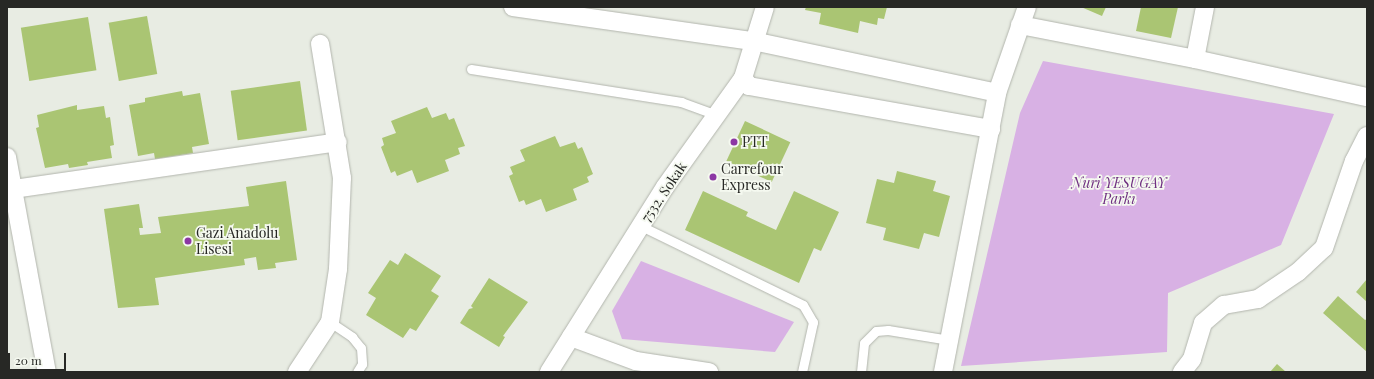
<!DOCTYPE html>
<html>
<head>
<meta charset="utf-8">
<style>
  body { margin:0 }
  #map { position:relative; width:1374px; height:379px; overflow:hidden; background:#e8ece3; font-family:"Playfair Display",serif }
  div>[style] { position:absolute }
  .green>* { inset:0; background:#d8b1e4 }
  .building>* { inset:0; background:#aac573; transform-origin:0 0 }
  .roads { filter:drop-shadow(0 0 1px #b2b5ad) drop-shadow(0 0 1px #b2b5ad) }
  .service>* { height:9px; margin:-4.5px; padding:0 4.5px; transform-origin:4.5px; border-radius:4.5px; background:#fff }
  .minor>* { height:18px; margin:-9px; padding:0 9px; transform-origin:9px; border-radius:9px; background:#fff }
  .dots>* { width:11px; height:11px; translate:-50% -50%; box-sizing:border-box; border:2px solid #f5f9f0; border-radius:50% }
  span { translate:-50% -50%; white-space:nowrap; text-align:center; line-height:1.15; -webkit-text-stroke:3.5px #f5f9f0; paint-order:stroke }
  .poi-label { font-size:14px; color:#272825 }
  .left { translate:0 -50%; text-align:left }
  .park-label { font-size:14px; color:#6f3081; font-style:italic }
  .street-label { font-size:14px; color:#272825 }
  .frame { position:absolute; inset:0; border:8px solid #272825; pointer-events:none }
  .scale { position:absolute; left:8px; top:353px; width:58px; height:18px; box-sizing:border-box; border:2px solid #272825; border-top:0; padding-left:5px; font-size:12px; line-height:14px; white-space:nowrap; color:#272825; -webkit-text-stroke:3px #f5f9f0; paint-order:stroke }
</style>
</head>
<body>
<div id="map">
  <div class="green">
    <i style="clip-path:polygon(1043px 61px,1334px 114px,1281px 245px,1168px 293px,1167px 352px,961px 366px,1020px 113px)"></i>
    <i style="clip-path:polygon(641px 261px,794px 322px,775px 352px,622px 339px,612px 311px)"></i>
  </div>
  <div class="building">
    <i style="clip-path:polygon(806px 7px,887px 7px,884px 19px,878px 18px,877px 25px,860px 21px,858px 33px,819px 24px,821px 13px,805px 10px)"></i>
    <i style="clip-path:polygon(1081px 7px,1106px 7px,1102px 16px)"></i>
    <i style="clip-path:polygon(1141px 7px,1178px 7px,1171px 38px,1136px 31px)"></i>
    <i style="left:147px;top:16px;width:59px;height:39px;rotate:80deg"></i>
    <i style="left:88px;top:17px;width:54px;height:68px;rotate:81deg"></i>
    <i style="left:300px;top:81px;width:50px;height:70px;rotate:82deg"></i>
    <i style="clip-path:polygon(182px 91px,183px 96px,200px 93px,209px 144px,192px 147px,193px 153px,155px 159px,154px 153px,138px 156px,129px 105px,145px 102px,145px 98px)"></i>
    <i style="clip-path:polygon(77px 105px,77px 110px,104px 106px,106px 118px,110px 117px,114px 145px,110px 146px,112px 158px,87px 162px,88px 165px,69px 168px,68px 164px,45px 168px,36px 128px,39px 127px,37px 115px)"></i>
    <i style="clip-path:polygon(427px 107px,432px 118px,446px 113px,449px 120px,454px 118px,465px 146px,458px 148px,460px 154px,445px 160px,449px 171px,417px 183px,412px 170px,397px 176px,395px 171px,391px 173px,381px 147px,384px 145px,382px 138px,396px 133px,391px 121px)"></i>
    <i style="left:745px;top:121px;width:50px;height:44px;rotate:25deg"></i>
    <i style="clip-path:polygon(555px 136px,560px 147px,575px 142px,578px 149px,582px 147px,593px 174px,587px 177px,589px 182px,573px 189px,577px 200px,546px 212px,541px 199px,526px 205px,524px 200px,519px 202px,509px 176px,513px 174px,510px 167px,525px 161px,520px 150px)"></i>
    <i style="clip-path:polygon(897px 171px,936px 181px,933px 191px,950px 196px,939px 237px,924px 233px,919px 249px,883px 240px,886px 228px,866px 223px,877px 179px,894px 183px)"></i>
    <i style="clip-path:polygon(286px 181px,297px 260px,275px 263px,276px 268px,258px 270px,256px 257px,244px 259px,245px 265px,155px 278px,159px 305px,118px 308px,104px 209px,139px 204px,143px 228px,139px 228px,140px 235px,161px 233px,158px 217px,249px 206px,246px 187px)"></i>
    <i style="clip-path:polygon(703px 191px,748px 212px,746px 216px,776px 230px,794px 191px,839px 212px,821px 251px,814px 248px,799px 283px,685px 230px)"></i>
    <i style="clip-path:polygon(405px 253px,441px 276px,431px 291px,439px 296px,416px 331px,410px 328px,403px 338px,366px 315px,376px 298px,368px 293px,390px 260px,398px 265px)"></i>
    <i style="clip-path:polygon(489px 278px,528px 302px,503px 336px,505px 337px,499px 347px,460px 323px,469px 309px,473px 308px,471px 306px)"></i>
    <i style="clip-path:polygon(1367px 279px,1367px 302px,1356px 292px)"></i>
    <i style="clip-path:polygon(1338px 296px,1365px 320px,1367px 319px,1367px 352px,1323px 313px)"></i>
    <i style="clip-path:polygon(1277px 364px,1286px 372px,1270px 372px)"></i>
  </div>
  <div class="roads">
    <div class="service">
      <i style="left:471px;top:69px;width:213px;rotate:8.9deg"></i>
      <i style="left:681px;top:102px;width:38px;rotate:20deg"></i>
      <i style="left:641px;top:226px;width:180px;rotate:26deg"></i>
      <i style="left:803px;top:305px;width:20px;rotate:60deg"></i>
      <i style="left:813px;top:322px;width:51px;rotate:102.4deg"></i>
      <i style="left:330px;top:322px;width:27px;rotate:34deg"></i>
      <i style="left:352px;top:337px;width:14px;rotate:51deg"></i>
      <i style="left:361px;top:348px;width:16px;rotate:86deg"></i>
      <i style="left:362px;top:364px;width:9px;rotate:122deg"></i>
      <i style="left:861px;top:372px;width:29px;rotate:-84deg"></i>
      <i style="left:864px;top:343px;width:17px;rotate:-45deg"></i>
      <i style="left:876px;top:331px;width:12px;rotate:-5deg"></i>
      <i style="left:888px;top:330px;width:62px;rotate:9.3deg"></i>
    </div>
    <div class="minor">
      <i style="left:513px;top:7px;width:242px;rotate:8.1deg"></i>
      <i style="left:753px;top:41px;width:249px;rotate:12deg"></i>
      <i style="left:1020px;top:25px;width:178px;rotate:11deg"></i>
      <i style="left:1195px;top:59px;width:176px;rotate:12.5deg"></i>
      <i style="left:1195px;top:59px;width:53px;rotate:-79.1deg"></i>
      <i style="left:743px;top:78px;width:10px;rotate:53deg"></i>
      <i style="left:749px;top:86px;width:246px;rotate:10.1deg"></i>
      <i style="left:7px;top:157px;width:219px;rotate:79.5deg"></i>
      <i style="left:13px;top:189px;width:328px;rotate:-8.2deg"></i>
      <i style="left:571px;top:337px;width:69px;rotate:20.3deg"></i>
      <i style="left:636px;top:361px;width:74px;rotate:8.6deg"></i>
      <i style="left:297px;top:372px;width:60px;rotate:-56.6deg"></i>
      <i style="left:330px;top:322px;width:54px;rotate:-81.4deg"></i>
      <i style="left:338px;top:269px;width:91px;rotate:-87.5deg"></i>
      <i style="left:342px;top:178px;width:136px;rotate:-99.3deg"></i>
      <i style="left:549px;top:372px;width:218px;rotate:-57.9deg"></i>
      <i style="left:665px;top:187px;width:134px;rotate:-54.4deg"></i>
      <i style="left:743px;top:78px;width:74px;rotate:-72.8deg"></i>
      <i style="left:943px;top:372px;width:284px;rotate:-79deg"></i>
      <i style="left:997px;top:93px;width:91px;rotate:-70.8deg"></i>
      <i style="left:1182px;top:372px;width:16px;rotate:-52deg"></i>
      <i style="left:1192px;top:359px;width:38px;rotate:-73deg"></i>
      <i style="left:1203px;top:323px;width:28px;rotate:-41deg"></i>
      <i style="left:1224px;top:305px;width:35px;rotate:-10deg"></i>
      <i style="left:1258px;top:299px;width:48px;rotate:-34deg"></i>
      <i style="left:1298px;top:272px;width:35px;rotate:-43deg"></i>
      <i style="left:1324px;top:248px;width:92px;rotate:-71deg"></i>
      <i style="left:1354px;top:161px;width:28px;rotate:-63deg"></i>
    </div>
  </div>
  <div class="dots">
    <i style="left:734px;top:142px;background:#8c37a4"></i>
    <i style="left:713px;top:177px;background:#8c37a4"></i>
    <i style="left:188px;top:241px;background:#8c37a4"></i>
  </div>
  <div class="poi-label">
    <span class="left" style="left:742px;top:142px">PTT</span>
    <span class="left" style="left:721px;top:177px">Carrefour<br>Express</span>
    <span class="left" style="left:196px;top:241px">Gazi Anadolu<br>Lisesi</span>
  </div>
  <div class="park-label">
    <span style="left:1119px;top:191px">Nuri YESUGAY<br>Parkı</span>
  </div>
  <div class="street-label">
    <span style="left:664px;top:192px;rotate:-56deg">7532. Sokak</span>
  </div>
  <div class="frame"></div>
  <div class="scale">20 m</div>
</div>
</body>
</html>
